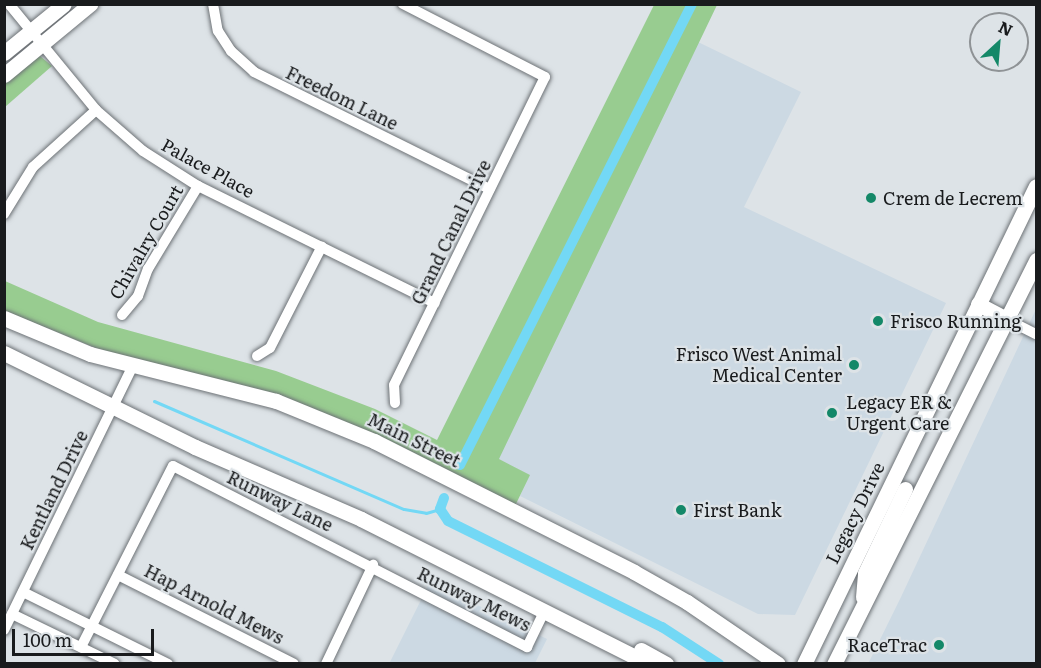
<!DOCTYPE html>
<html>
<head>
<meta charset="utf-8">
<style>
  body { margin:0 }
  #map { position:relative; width:1041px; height:668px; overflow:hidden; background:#dde3e7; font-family:Literata,serif }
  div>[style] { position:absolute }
  .built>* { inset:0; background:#ccd9e3 }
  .green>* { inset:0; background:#98cc90 }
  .stream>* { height:3px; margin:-1.5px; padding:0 1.5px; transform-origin:1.5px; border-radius:1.5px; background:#73d8f5 }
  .canal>* { height:10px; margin:-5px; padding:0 5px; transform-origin:5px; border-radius:5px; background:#73d8f5 }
  .roads { filter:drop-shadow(0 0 2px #6d7276) drop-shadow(0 0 2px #6d7276) }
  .street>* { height:10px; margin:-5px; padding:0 5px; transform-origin:5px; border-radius:5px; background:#fff }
  .secondary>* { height:15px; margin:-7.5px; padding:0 7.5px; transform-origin:7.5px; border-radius:7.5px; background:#fff }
  .dots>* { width:16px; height:16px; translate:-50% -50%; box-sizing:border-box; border:3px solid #dde3e7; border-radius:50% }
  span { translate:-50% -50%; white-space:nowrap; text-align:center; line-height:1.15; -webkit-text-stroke:4.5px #dde3e7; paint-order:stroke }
  .street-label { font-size:18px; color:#191b1d }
  .poi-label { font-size:18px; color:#191b1d }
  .left { translate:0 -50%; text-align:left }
  .right { translate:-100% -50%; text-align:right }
  .frame { position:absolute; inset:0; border:6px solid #191b1d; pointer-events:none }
  .north { position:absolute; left:969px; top:12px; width:60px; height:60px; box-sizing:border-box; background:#dde3e7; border:2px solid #8f9396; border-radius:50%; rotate:26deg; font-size:16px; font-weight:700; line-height:24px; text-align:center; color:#191b1d }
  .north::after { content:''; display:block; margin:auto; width:21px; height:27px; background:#148868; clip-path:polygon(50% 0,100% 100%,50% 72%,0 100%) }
  .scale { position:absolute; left:12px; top:629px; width:142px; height:27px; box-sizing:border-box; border:3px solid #191b1d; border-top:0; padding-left:8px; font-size:18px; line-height:21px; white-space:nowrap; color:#191b1d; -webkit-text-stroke:4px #dde3e7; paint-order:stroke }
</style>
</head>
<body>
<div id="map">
  <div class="built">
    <i style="clip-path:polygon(698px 42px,801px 92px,744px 207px,946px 303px,795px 615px,758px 614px,520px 496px,529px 475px,498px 459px)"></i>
    <i style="clip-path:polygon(1036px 309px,1036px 663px,868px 664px,901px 597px)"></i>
    <i style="clip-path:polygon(430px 582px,547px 639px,535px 663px,389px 664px)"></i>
  </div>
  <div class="green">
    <i style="clip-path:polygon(654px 5px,717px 5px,499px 459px,530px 475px,514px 508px,363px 433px,113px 355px,5px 311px,5px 281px,98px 322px,276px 371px,375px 409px,437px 440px)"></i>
    <i style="clip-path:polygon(40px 56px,52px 66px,5px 107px,5px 83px)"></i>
  </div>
  <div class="stream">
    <i style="left:154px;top:401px;width:272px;rotate:23.4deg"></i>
    <i style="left:404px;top:509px;width:22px;rotate:10deg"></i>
    <i style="left:426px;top:513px;width:15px;rotate:-16deg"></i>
  </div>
  <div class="canal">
    <i style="left:460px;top:465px;width:516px;rotate:-63.29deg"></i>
    <i style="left:444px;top:498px;width:12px;rotate:110deg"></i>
    <i style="left:440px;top:509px;width:14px;rotate:56deg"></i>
    <i style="left:448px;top:521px;width:239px;rotate:26.4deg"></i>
    <i style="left:662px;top:627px;width:68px;rotate:33deg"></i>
  </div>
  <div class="roads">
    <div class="street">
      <i style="left:9px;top:4px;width:137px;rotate:50.6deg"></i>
      <i style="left:96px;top:110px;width:62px;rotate:41.1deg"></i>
      <i style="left:143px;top:151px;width:65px;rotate:32.5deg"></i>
      <i style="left:198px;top:186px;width:264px;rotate:26.3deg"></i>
      <i style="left:213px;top:4px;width:27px;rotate:80deg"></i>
      <i style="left:218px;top:31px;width:24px;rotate:57deg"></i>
      <i style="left:231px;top:51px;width:31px;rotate:42deg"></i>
      <i style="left:254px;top:72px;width:263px;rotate:26.4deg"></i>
      <i style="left:4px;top:214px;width:55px;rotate:-58.3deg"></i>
      <i style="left:33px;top:167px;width:85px;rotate:-42.1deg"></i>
      <i style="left:122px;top:315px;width:25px;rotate:-50deg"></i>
      <i style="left:138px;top:296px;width:29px;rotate:-70deg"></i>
      <i style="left:148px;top:269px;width:97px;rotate:-58.9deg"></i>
      <i style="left:1008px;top:320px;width:31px;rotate:27deg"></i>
      <i style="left:257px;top:356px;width:15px;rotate:-32deg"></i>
      <i style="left:270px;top:348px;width:114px;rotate:-63deg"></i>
      <i style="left:395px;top:403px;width:18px;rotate:-93deg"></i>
      <i style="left:394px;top:385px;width:343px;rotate:-63.9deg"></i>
      <i style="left:545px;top:77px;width:160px;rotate:-152.8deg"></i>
      <i style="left:118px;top:575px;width:197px;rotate:26.8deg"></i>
      <i style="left:23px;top:592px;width:162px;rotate:26.4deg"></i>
      <i style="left:12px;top:614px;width:114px;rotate:25.9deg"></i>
      <i style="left:4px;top:630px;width:296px;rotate:-64deg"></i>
      <i style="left:81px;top:647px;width:203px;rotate:-63.1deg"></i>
      <i style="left:173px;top:466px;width:398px;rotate:27.1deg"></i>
      <i style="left:527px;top:647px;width:41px;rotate:-64.1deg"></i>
      <i style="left:326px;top:664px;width:110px;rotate:-64.6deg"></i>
    </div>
    <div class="secondary">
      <i style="left:4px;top:53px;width:77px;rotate:-39.2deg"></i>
      <i style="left:4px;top:75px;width:112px;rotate:-39.5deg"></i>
      <i style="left:978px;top:304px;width:34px;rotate:28deg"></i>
      <i style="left:4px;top:318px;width:93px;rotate:22.7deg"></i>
      <i style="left:90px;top:354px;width:192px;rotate:14.2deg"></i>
      <i style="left:276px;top:401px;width:106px;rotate:22.2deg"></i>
      <i style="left:374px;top:441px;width:291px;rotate:26.7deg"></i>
      <i style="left:634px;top:572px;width:61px;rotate:29.5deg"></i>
      <i style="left:687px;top:602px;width:110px;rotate:34.3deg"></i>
      <i style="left:4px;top:353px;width:213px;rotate:26.2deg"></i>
      <i style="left:195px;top:447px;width:181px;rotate:23.4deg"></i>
      <i style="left:361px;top:519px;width:322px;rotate:26.7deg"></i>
      <i style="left:863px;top:597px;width:24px;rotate:-85deg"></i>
      <i style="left:865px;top:573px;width:93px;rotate:-64.5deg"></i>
      <i style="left:641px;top:650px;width:29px;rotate:29deg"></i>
      <i style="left:804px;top:664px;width:531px;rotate:-64.11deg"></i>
      <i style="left:834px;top:664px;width:452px;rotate:-63.4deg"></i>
    </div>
  </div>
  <div class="dots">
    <i style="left:871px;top:198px;background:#148868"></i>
    <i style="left:878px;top:321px;background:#148868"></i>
    <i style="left:854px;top:365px;background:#148868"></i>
    <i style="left:832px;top:413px;background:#148868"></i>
    <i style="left:681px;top:510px;background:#148868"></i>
    <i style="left:939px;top:645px;background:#148868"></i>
  </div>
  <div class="street-label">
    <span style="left:342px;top:98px;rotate:26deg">Freedom Lane</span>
    <span style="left:208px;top:168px;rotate:29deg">Palace Place</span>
    <span style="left:451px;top:232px;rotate:-64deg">Grand Canal Drive</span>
    <span style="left:146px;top:242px;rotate:-60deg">Chivalry Court</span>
    <span style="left:414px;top:440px;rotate:26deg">Main Street</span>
    <span style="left:54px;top:490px;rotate:-64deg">Kentland Drive</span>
    <span style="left:280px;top:501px;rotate:26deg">Runway Lane</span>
    <span style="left:855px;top:513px;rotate:-64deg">Legacy Drive</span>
    <span style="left:474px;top:599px;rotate:26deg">Runway Mews</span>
    <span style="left:214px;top:604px;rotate:27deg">Hap Arnold Mews</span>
  </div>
  <div class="poi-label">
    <span class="left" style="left:883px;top:198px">Crem de Lecrem</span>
    <span class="left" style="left:890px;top:321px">Frisco Running</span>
    <span class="right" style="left:842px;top:365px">Frisco West Animal<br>Medical Center</span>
    <span class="left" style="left:846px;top:413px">Legacy ER &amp;<br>Urgent Care</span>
    <span class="left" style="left:693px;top:510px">First Bank</span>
    <span class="right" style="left:927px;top:645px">RaceTrac</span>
  </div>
  <div class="frame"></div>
  <div class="north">N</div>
  <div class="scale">100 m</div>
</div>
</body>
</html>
